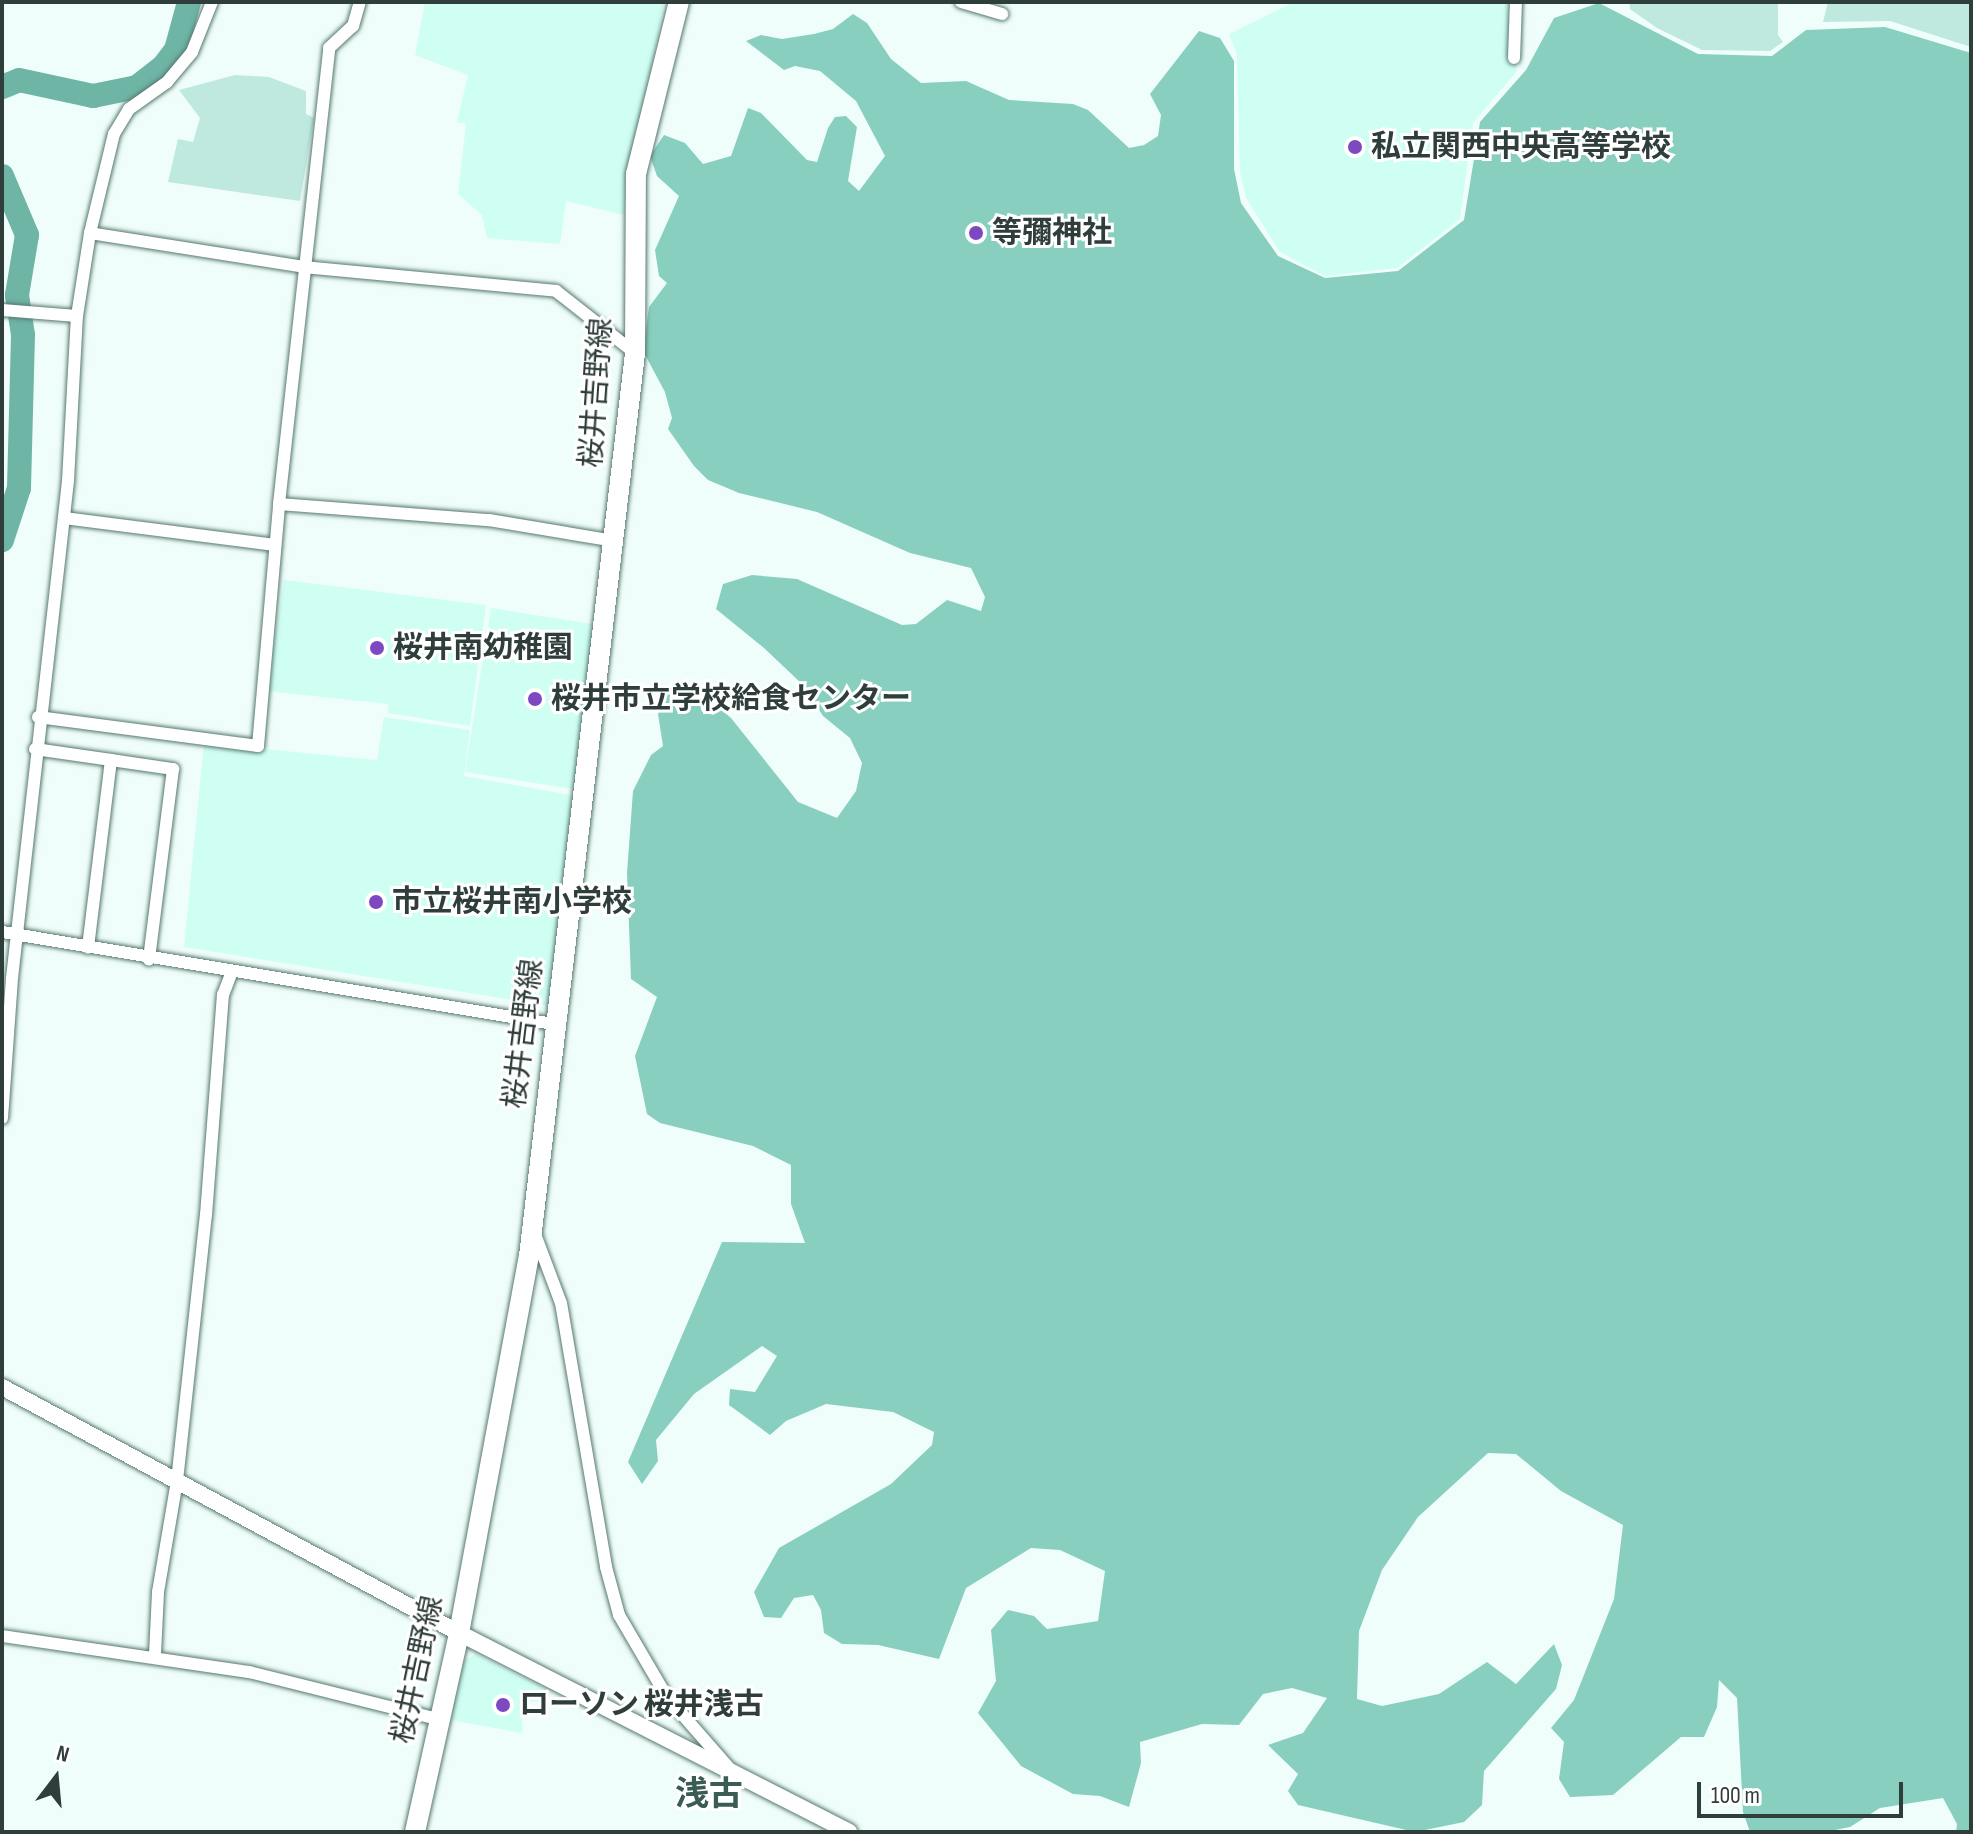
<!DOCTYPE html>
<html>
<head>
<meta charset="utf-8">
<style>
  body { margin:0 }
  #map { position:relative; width:1973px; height:1834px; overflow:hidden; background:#effefa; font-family:"Sofia Sans Condensed","Noto Sans JP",sans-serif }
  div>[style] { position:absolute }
  .built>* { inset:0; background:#cffef3; transform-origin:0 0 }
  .green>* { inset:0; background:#bfe9df }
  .forest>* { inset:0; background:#88cfc0 }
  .river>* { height:24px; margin:-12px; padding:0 12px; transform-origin:12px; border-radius:12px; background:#6eb5a6 }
  .roads { filter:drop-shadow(0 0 2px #567770) drop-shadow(0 0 2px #567770) }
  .minor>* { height:12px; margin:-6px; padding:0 6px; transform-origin:6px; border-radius:6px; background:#fff }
  .tertiary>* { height:16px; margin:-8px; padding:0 8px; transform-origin:8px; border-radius:8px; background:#fff }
  .primary>* { height:20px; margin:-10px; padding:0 10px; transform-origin:10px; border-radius:10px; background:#fff }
  .dots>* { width:22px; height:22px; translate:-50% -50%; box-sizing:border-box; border:4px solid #fff; border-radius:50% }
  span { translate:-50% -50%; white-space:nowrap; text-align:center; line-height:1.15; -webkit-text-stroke:6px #fff; paint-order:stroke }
  .poi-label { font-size:30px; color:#2f3e3b; font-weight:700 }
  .left { translate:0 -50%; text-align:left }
  .street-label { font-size:30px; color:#2f3e3b }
  .quarter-label { font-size:34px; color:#3b5c55; font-weight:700 }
  .frame { position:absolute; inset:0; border:4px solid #2f3e3b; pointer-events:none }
  .north { position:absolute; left:16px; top:1738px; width:80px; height:80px; -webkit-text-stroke:6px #fff; paint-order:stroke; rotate:16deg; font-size:22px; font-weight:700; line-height:32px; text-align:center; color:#2f3e3b }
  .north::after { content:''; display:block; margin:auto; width:28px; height:36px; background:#2f3e3b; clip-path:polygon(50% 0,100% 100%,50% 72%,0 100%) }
  .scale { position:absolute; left:1697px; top:1782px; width:206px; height:36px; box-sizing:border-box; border:4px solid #2f3e3b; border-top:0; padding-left:10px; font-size:24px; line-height:28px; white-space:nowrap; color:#2f3e3b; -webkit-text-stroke:6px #fff; paint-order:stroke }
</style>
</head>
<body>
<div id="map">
  <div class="built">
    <i style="clip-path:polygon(425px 2px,664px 2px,624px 215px,566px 201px,560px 244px,487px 238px,482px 215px,458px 194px,466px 124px,457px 122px,468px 75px,415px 55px)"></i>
    <i style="clip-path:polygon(1294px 2px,1506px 2px,1517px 71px,1473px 123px,1460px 219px,1397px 268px,1325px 276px,1280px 252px,1246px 198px,1240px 172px,1237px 55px,1229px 34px)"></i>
    <i style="clip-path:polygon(284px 580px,486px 605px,470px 726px,388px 713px,388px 704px,267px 691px)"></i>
    <i style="left:491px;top:608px;width:109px;height:166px;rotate:9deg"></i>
    <i style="clip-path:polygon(384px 717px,470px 730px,464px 776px,576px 796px,550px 1006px,184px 947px,204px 743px,377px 760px)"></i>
    <i style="clip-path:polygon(476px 1654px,548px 1690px,544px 1701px,523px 1702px,522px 1733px,451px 1720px,460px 1663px)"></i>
  </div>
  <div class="green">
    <i style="clip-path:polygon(1629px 2px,1778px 2px,1778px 35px,1783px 42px,1770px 51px,1702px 50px,1657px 28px,1630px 9px)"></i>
    <i style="clip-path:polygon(1828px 2px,1971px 2px,1971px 47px,1890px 21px,1823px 22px)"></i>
    <i style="clip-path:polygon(235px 75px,269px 77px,306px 91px,306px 114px,314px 118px,300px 201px,168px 182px,178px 139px,193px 142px,200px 118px,179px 90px)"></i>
  </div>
  <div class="forest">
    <i style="clip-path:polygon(1599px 3px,1698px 54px,1772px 56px,1806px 30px,1885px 27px,1971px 53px,1971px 1832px,1956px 1832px,1957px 1824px,1943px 1798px,1880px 1808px,1850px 1827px,1825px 1832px,1750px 1832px,1743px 1812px,1737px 1698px,1719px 1680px,1717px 1707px,1704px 1737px,1681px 1737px,1613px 1795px,1570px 1797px,1559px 1779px,1564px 1742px,1551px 1728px,1574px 1700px,1614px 1599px,1623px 1525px,1561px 1491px,1516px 1454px,1488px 1453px,1418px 1517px,1382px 1570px,1359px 1631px,1357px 1699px,1382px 1706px,1439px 1694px,1487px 1662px,1516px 1684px,1554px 1644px,1562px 1665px,1556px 1689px,1484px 1771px,1482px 1805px,1464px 1822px,1415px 1832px,1298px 1805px,1288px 1791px,1298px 1774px,1268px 1745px,1303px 1733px,1327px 1698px,1292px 1688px,1263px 1694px,1239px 1725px,1202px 1724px,1140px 1742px,1141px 1763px,1129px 1807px,1100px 1796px,1073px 1794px,1021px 1766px,978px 1713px,996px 1681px,991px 1630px,1008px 1610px,1034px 1616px,1047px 1629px,1098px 1621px,1105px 1571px,1060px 1550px,1031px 1548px,966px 1588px,939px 1659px,878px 1645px,842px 1644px,824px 1633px,821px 1610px,813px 1595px,794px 1598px,781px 1618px,764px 1617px,754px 1592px,779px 1548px,891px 1484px,932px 1445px,934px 1432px,893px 1412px,826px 1404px,786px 1421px,770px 1435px,729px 1405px,730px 1389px,755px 1392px,777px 1356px,762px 1346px,694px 1394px,656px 1440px,658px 1461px,642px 1484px,628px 1462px,722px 1242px,805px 1243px,791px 1204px,791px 1165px,753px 1146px,660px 1123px,647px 1114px,635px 1056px,657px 997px,631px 979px,627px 873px,633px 791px,651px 755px,663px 746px,658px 714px,671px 684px,692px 685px,731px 718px,798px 802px,837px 818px,856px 791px,862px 763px,850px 738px,823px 716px,802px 684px,764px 648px,716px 609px,723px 584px,752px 575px,797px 579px,902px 625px,916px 624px,947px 600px,981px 611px,985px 597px,971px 568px,910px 553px,817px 512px,739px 493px,708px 480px,694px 466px,668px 429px,672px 418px,665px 392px,643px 351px,649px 307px,667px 283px,659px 276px,655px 250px,679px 196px,657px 176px,650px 156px,664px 135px,685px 143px,703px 164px,731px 156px,748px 108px,761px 113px,807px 160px,817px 162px,828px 128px,835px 117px,846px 116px,857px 127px,848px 181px,859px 191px,885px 156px,856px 101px,820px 71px,795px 66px,784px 70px,746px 41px,761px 35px,782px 39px,814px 34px,833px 29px,853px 14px,867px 23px,891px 59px,921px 83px,966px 81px,1009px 100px,1073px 104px,1088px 110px,1129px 148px,1144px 145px,1158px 136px,1161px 115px,1150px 94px,1199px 31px,1220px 38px,1234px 61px,1234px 169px,1241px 203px,1278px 256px,1325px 278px,1398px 271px,1464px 220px,1480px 122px,1526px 70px,1554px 18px)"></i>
  </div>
  <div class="river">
    <i style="left:2px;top:87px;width:18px;rotate:-22deg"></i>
    <i style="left:19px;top:80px;width:76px;rotate:12.2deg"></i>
    <i style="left:93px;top:96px;width:45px;rotate:-11.6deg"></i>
    <i style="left:137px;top:87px;width:33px;rotate:-38deg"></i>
    <i style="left:163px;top:67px;width:21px;rotate:-53deg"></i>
    <i style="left:176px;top:50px;width:50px;rotate:-74.8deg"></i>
    <i style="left:2px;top:176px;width:64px;rotate:67deg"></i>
    <i style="left:27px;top:235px;width:61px;rotate:99.5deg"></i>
    <i style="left:17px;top:295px;width:40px;rotate:81.5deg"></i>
    <i style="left:23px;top:335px;width:153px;rotate:91.5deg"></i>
    <i style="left:19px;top:488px;width:55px;rotate:108.1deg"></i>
  </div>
  <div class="roads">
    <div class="minor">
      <i style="left:961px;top:2px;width:43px;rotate:16.3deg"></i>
      <i style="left:1514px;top:58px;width:56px;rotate:-88deg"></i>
      <i style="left:90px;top:233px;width:217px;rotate:9deg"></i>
      <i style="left:304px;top:267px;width:253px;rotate:5.4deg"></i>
      <i style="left:556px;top:291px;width:100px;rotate:38.1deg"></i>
      <i style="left:2px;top:310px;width:75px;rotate:4.6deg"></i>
      <i style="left:279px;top:504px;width:211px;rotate:4.4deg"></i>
      <i style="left:489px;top:520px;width:128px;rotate:9.5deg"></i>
      <i style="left:64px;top:518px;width:213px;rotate:7.3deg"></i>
      <i style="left:38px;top:717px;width:222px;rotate:7.5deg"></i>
      <i style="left:258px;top:746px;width:243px;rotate:-85deg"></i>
      <i style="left:279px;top:504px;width:459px;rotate:-83.7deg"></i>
      <i style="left:329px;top:48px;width:33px;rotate:-43deg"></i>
      <i style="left:353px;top:26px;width:25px;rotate:-74deg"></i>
      <i style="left:35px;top:749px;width:77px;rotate:8.2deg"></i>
      <i style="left:111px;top:760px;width:189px;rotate:97deg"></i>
      <i style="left:111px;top:760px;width:63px;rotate:8.3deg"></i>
      <i style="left:173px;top:769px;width:192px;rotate:97.2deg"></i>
      <i style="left:2px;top:932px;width:559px;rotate:9.48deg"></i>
      <i style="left:2px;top:1118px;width:140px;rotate:-85.9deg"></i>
      <i style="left:12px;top:978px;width:500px;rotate:-83.57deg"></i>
      <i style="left:68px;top:481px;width:165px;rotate:-86.9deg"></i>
      <i style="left:77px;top:316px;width:84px;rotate:-81.1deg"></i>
      <i style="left:90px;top:233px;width:102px;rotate:-76.4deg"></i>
      <i style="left:114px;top:134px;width:29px;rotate:-59deg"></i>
      <i style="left:129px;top:109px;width:47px;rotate:-35.4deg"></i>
      <i style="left:167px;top:82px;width:39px;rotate:-50deg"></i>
      <i style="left:192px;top:52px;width:54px;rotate:-68.2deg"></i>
      <i style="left:535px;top:1234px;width:74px;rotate:69.4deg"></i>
      <i style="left:561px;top:1303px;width:268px;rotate:80.3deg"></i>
      <i style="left:606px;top:1567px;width:50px;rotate:74.8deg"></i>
      <i style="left:619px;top:1615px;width:95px;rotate:59.7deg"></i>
      <i style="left:667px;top:1697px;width:96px;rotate:48.8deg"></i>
      <i style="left:2px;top:1636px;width:250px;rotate:8.3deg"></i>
      <i style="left:249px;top:1672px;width:195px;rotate:14deg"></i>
      <i style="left:155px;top:1654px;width:62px;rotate:-87.2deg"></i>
      <i style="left:158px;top:1592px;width:113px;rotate:-80.3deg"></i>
      <i style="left:177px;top:1481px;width:268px;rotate:-83.8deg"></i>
      <i style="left:206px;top:1215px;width:221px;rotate:-85.6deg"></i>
      <i style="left:223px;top:995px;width:22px;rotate:-69deg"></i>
    </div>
    <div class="tertiary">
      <i style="left:2px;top:1387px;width:519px;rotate:28.29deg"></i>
      <i style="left:459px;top:1633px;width:438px;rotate:27deg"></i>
    </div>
    <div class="primary">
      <i style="left:415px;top:1832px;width:204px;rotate:-77.5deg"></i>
      <i style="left:459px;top:1633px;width:383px;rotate:-79.5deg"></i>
      <i style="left:529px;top:1256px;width:909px;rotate:-83.3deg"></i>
      <i style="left:635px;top:353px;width:179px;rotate:-89.7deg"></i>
      <i style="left:636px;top:174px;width:177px;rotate:-76deg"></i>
    </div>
  </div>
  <div class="dots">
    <i style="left:1355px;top:147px;background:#7c49c1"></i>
    <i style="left:976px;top:233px;background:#7c49c1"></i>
    <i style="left:377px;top:648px;background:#7c49c1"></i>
    <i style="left:535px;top:699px;background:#7c49c1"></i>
    <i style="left:376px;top:902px;background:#7c49c1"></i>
    <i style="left:503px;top:1705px;background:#7c49c1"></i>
  </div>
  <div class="poi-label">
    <span class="left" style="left:1371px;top:147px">私立関西中央高等学校</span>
    <span class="left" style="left:992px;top:233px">等彌神社</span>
    <span class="left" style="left:393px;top:648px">桜井南幼稚園</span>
    <span class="left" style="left:551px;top:699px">桜井市立学校給食センター</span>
    <span class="left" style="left:392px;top:902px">市立桜井南小学校</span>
    <span class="left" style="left:519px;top:1705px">ローソン 桜井浅古</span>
  </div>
  <div class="street-label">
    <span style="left:597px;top:393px;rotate:-86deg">桜井吉野線</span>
    <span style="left:524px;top:1034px;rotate:-83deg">桜井吉野線</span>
    <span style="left:418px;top:1670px;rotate:-78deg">桜井吉野線</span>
  </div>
  <div class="quarter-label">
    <span style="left:709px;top:1795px">浅古</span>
  </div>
  <div class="frame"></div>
  <div class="north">N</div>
  <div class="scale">100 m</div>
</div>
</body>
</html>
